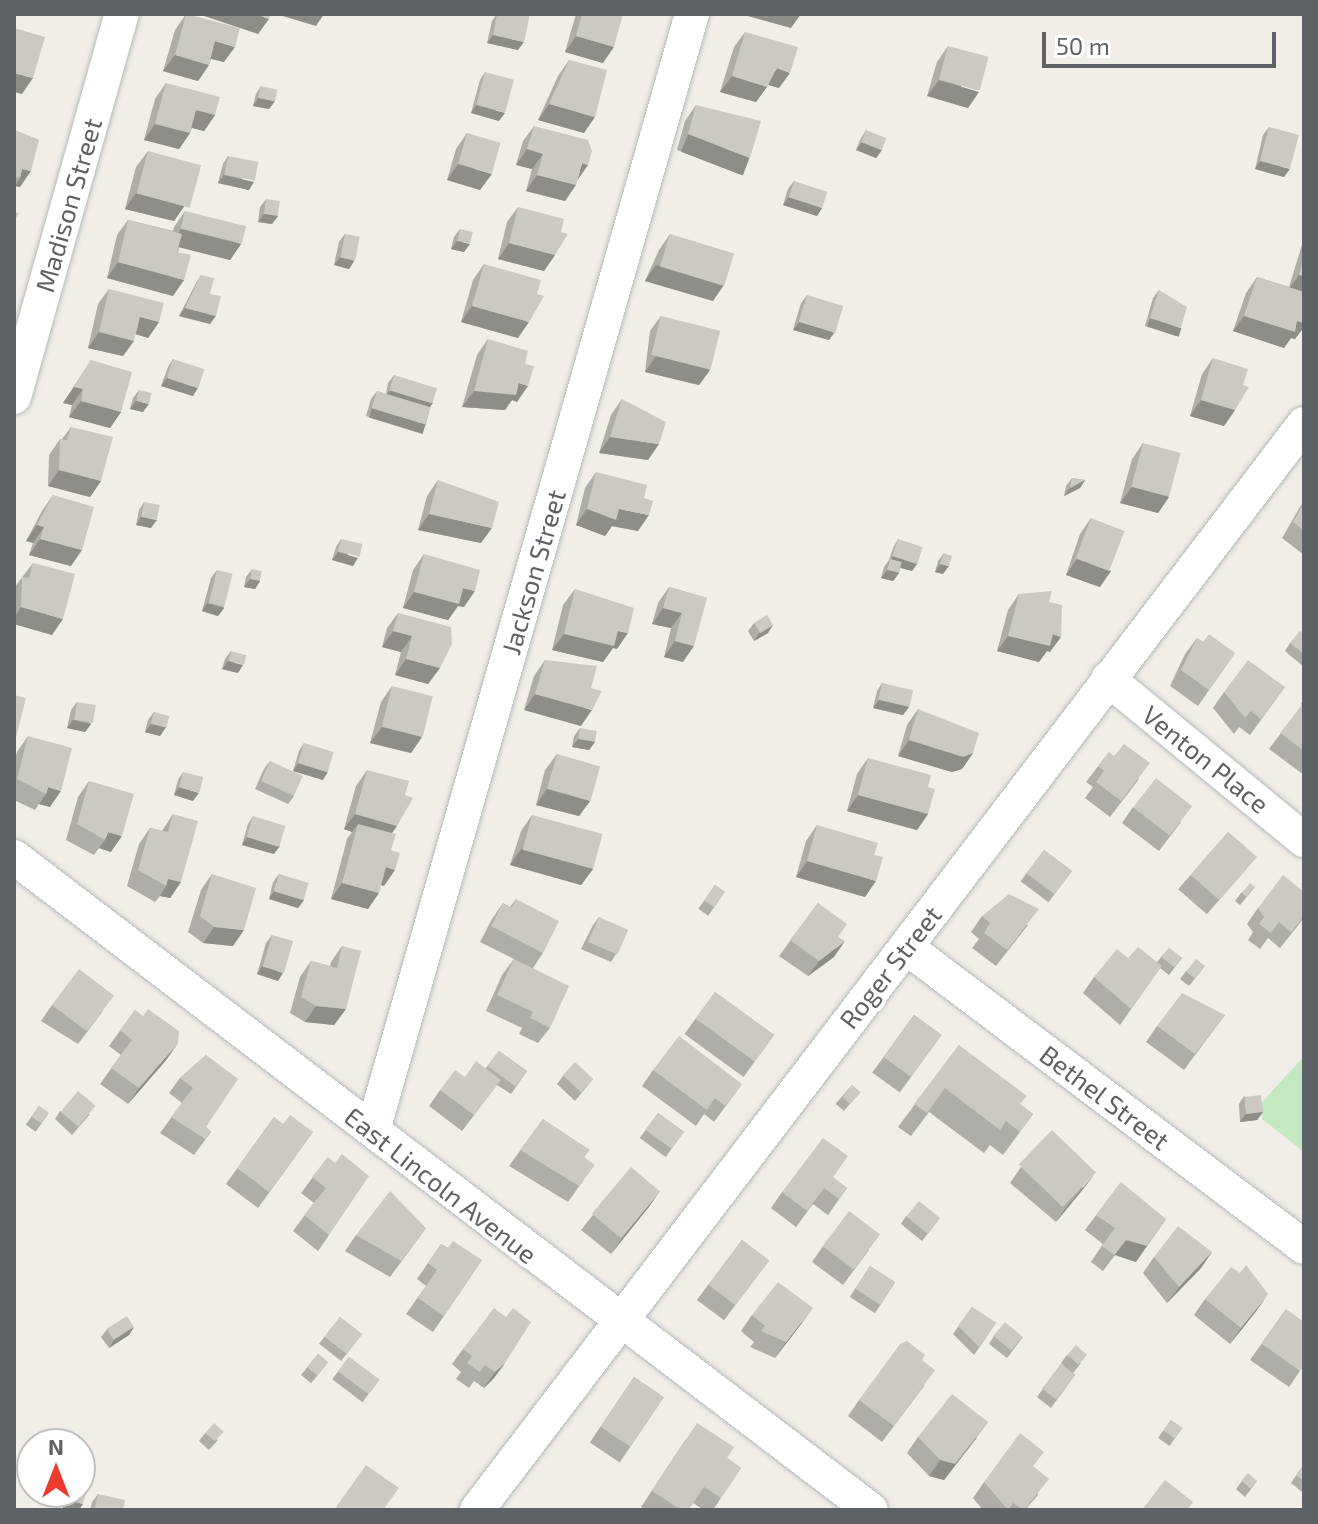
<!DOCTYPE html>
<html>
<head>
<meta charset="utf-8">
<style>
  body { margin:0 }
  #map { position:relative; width:1318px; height:1524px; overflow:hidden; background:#f0eee6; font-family:"Exo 2",sans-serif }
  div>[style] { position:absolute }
  .green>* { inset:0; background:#c3e8c2 }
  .roads { filter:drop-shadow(0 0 2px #b6b9bd) drop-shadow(0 0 2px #b6b9bd) }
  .minor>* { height:34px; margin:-17px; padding:0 17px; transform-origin:17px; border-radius:17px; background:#fff }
  .wall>* { inset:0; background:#afada8; transform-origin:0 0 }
  .shaded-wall>* { inset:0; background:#8f8d88; transform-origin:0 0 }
  .building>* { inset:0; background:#ccc9c3; transform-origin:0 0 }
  span { translate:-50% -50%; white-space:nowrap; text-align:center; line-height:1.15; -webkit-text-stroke:8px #fff; paint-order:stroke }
  .street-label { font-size:26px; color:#5e6267 }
  .frame { position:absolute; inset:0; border:16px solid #5e6267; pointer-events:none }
  .north { position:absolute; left:16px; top:1428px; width:80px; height:80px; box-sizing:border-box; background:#fff; border:2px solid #bfc0c2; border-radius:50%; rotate:0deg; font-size:22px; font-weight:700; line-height:32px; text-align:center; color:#5e6267 }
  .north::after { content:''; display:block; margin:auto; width:28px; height:36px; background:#ec3c30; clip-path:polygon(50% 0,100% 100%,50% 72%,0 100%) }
  .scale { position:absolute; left:1042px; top:32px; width:234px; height:36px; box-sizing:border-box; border:4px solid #5e6267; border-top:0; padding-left:10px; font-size:24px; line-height:28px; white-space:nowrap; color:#5e6267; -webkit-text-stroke:6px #fff; paint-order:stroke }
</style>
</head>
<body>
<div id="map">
  <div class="green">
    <i style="clip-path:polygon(1304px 1056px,1304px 1152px,1262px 1119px,1261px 1103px)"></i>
  </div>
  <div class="roads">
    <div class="minor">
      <i style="left:14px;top:397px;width:398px;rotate:-74.3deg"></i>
      <i style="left:1108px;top:679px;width:254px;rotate:39.4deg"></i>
      <i style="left:14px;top:857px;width:1077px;rotate:37.31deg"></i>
      <i style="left:906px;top:947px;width:498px;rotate:37deg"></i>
      <i style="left:373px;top:1130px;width:1161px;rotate:-74.05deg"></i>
      <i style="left:477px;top:1510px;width:1365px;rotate:-52.71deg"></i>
    </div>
  </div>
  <div class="wall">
    <i style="clip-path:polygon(186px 14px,224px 62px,211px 59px,209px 65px,198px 81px,163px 71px,175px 30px)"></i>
    <i style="clip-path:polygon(497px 14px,518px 50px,487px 43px,492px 21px)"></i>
    <i style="clip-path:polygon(576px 14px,623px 14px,603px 63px,565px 52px)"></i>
    <i style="clip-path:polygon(745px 32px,779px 88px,768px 85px,756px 102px,720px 92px,734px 47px)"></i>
    <i style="clip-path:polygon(948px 46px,968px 108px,927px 96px,937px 62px)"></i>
    <i style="clip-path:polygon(569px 60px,584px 133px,538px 120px,558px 76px)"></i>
    <i style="clip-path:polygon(485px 72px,499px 121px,471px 113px,480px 80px)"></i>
    <i style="clip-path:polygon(166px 83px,215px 115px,204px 131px,192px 128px,190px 133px,179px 149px,144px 140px,155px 99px)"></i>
    <i style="clip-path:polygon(261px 86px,275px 101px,269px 109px,253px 106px,256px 94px)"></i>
    <i style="clip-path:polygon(696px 105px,739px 174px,677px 150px,685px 121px)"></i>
    <i style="clip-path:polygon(534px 126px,577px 181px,565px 201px,526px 191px,532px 169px,516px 165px,523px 141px)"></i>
    <i style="clip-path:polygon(1269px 127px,1284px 177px,1255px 169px,1263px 135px)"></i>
    <i style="clip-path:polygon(14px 130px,39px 140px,20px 187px,14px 186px)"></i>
    <i style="clip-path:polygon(866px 130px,882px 150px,876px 158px,856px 150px,861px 138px)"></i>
    <i style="clip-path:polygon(467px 133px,480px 190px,447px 180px,456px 149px)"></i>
    <i style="clip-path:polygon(148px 151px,185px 205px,174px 221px,125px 209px,136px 167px)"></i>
    <i style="clip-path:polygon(228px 156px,249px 190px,218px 183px,223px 164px)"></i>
    <i style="clip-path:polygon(794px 181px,822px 208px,817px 216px,783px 205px,788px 189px)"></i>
    <i style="clip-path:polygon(266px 199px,278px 216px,272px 224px,258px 222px,260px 207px)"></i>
    <i style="clip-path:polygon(518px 207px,555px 255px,544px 271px,498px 259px,507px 222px)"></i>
    <i style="clip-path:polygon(185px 211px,241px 244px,230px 260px,179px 247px,173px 296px,107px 278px,117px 235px,128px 220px,173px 231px,174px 227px)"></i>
    <i style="clip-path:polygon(460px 229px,464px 252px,451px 249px,454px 237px)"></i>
    <i style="clip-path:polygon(345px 234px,354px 261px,349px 269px,334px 265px,339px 242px)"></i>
    <i style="clip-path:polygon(670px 234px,713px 301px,645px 281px,659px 250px)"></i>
    <i style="clip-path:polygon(1304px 238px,1304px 327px,1295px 339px,1291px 338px,1284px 348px,1233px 331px,1246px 293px,1257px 277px,1289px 287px)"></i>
    <i style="clip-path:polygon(484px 264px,537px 294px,518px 338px,461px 322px,473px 280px)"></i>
    <i style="clip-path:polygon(201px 275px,210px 294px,210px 324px,179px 316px,196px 283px)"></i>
    <i style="clip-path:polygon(109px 289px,159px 322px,148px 338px,135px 334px,123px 356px,88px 348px,98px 304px)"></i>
    <i style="clip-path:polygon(1159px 290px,1176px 336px,1145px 326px,1153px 298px)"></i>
    <i style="clip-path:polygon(807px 295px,829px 340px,793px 330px,801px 303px)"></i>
    <i style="clip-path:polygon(661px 316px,710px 370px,699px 385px,645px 372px,650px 331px)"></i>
    <i style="clip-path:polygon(488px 339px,517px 402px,512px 400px,505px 410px,462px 407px,477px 355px)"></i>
    <i style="clip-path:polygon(1213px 358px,1235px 410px,1224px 426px,1190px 416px,1202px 374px)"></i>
    <i style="clip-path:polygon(173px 359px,193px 396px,161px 386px,168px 367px)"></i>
    <i style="clip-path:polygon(91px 360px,121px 412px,110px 428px,69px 417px,72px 405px,63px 403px)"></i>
    <i style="clip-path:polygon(394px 375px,430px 407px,426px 424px,420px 432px,366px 416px,371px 399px,377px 391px,386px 394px,388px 383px)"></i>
    <i style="clip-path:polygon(139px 390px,143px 412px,130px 409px,133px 398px)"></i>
    <i style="clip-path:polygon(622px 399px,648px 460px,599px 453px,611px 415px)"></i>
    <i style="clip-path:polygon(71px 427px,101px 481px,90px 497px,48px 486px,49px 455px,60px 439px,62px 439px)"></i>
    <i style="clip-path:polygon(1143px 443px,1169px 497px,1158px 513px,1120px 503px,1132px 459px)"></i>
    <i style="clip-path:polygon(596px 472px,638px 531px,612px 526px,605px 536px,576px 525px,585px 488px)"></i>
    <i style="clip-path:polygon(1072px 478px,1085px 480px,1080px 488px,1064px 496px,1066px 486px)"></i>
    <i style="clip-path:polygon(438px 480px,481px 543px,418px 530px,427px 496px)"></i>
    <i style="clip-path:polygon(53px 495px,71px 566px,29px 555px,33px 543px,26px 541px,42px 511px)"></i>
    <i style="clip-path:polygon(1304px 500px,1304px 555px,1282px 538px)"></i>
    <i style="clip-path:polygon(144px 502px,151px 528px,136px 525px,139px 510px)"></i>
    <i style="clip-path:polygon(1091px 518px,1100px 587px,1066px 575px,1080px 534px)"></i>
    <i style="clip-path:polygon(341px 539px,353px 566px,332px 560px,336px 547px)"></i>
    <i style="clip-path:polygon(898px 539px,912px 571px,900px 568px,899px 573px,893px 581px,881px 578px,884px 567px,889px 560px,893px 548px)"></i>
    <i style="clip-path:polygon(944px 553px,943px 574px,935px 572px,938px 561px)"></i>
    <i style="clip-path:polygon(424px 554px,464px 607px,458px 606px,448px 620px,403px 608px,413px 570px)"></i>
    <i style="clip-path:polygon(33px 563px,52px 635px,14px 624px,14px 588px)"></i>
    <i style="clip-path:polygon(252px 569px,260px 581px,255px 589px,244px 587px,246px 577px)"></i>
    <i style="clip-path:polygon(217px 570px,224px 608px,218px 616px,202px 611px,211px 578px)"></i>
    <i style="clip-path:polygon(669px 587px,707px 598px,683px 662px,664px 657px,671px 628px,652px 624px,658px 603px)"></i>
    <i style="clip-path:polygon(575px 589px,617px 649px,613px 648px,603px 662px,552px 650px,563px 605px)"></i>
    <i style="clip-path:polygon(1019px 594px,1049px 602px,1050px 652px,1047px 651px,1039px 662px,997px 651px,1008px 610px)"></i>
    <i style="clip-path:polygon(398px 613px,440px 668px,428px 684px,395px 675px,401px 652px,382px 647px,387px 628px)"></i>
    <i style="clip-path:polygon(754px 623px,768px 633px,754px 641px,748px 631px)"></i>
    <i style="clip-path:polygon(1304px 634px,1304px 667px,1285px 651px,1290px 643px)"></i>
    <i style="clip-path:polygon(1197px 638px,1203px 642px,1235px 653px,1198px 706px,1170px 686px,1185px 654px)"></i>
    <i style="clip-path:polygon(231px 651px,238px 673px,222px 669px,225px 659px)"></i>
    <i style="clip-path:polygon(545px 660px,591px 688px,581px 726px,524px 710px,534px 676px)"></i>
    <i style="clip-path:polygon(882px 683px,909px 707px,903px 715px,873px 708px,877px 691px)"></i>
    <i style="clip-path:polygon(392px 686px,422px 737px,411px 753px,370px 743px,381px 702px)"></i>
    <i style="clip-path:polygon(1285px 687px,1250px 735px,1239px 727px,1234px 734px,1213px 708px,1224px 692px)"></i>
    <i style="clip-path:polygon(1304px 699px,1304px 775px,1269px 749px,1302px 705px,1301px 704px)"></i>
    <i style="clip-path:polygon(77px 702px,91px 724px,85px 732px,67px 728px,71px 710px)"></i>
    <i style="clip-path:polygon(918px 709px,973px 753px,962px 769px,952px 772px,898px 756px,907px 725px)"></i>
    <i style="clip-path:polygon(154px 712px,166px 727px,160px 736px,145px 732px,148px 720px)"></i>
    <i style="clip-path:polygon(580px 728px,595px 742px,589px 750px,572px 747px,574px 736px)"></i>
    <i style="clip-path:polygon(28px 736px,50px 807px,39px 804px,35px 810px,14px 800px,14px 762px,17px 752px)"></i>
    <i style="clip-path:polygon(304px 743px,323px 780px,293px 771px,299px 751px)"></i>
    <i style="clip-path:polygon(1109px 752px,1139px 779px,1110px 817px,1085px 798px,1093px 787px,1086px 782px)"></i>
    <i style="clip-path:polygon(557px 754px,590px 801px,579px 816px,536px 805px,545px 770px)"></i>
    <i style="clip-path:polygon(868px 758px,928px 787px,928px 814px,917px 830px,847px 811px,857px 774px)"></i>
    <i style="clip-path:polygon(270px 761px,294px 796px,288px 804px,255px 789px,264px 769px)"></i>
    <i style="clip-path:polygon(367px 770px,397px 826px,392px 833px,391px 850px,384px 886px,381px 885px,368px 909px,331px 899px,347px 839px,352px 832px,344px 829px,356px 786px)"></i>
    <i style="clip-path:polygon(183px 772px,193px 801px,174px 795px,178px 780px)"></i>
    <i style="clip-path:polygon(89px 781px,111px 852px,99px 848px,94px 855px,66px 840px,78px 797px)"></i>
    <i style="clip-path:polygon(1133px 807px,1181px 822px,1159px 851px,1122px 823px)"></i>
    <i style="clip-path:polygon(173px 814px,181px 882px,170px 898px,160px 896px,155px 902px,127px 886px,139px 844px,150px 828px,162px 831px)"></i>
    <i style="clip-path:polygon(532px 815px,593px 869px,581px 885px,510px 865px,521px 831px)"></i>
    <i style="clip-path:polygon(253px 816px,274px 854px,242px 845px,248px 824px)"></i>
    <i style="clip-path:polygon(817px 825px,874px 855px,865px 897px,796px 877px,806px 841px)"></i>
    <i style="left:1228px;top:832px;width:38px;height:76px;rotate:41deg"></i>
    <i style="left:1044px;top:850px;width:35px;height:39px;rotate:37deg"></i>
    <i style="clip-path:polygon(212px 874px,233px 946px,203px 943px,188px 932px,201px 890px)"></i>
    <i style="clip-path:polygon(279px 874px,304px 900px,298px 908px,269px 899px,273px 882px)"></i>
    <i style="left:715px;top:885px;width:12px;height:29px;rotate:35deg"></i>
    <i style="clip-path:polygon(1255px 887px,1240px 905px,1235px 901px,1241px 893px)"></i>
    <i style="clip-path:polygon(516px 899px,543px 953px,533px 968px,550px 1028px,538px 1043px,519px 1034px,522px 1028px,486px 1011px,502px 975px,514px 959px,480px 942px,492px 919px,503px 903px,510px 907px)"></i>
    <i style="clip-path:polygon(818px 903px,838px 937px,834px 957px,808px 976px,779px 956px)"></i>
    <i style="clip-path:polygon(1258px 908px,1304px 918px,1280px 948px,1268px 938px,1260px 949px,1248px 940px,1253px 932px,1247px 924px)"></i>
    <i style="clip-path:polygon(982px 916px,1028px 925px,996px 966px,972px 948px,979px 939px,971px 932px)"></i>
    <i style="clip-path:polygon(599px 917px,616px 954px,611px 962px,581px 949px,593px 925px)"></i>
    <i style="clip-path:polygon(272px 935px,278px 981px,257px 974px,266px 943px)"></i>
    <i style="clip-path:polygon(342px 946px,346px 1009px,334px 1025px,305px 1022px,290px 1013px,300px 977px,311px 961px,330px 966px,331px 962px)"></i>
    <i style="clip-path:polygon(1169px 948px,1182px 958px,1169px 975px,1160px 968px,1120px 1025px,1083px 993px,1094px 977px,1157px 962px)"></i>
    <i style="clip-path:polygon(1205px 966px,1189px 986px,1180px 979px,1186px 971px)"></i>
    <i style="left:715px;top:992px;width:73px;height:52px;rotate:36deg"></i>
    <i style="clip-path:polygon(52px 1005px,103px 1011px,78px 1044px,41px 1021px)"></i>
    <i style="clip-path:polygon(135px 1010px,167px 1059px,128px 1104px,100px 1084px,121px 1055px,109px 1046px)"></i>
    <i style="left:914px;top:1015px;width:34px;height:71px;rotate:36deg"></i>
    <i style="clip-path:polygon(1225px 1015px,1184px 1070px,1146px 1042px,1157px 1026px)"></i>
    <i style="clip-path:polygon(959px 1045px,1021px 1105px,1033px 1114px,1003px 1155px,990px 1145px,984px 1153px,929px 1112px,911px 1136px,898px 1127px)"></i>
    <i style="clip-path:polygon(499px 1051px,527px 1071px,511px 1094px,497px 1085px,462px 1131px,429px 1106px,440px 1090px,465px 1077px,486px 1068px)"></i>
    <i style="clip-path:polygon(206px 1055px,206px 1127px,211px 1132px,194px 1155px,160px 1133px,182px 1103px,169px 1093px,180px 1078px)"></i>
    <i style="clip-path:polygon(653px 1070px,742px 1084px,714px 1122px,704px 1114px,696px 1126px,642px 1086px)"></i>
    <i style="clip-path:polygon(563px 1076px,593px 1079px,575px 1101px,557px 1084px)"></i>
    <i style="left:852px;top:1085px;width:11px;height:25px;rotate:41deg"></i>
    <i style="clip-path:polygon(1244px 1096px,1263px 1112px,1257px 1120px,1240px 1122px,1239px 1104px)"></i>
    <i style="left:39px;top:1106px;width:12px;height:23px;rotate:35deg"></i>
    <i style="clip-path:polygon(60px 1111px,90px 1114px,72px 1135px,55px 1119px)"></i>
    <i style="left:658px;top:1113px;width:32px;height:31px;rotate:36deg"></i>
    <i style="clip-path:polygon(274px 1117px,283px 1124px,313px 1132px,258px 1208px,226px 1184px)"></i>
    <i style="clip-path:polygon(543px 1119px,585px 1158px,583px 1181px,568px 1202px,509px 1166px)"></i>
    <i style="clip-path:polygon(328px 1157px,329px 1235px,318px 1251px,293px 1231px,314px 1203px,301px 1193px)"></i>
    <i style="clip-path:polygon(1021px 1167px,1084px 1188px,1056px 1222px,1010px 1183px)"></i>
    <i style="clip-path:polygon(833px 1178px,847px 1188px,828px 1215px,813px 1204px,796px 1227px,771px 1208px,782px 1192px)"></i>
    <i style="clip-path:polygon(1121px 1182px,1136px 1262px,1115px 1255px,1103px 1271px,1091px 1262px,1103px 1244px,1085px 1230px)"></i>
    <i style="clip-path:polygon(660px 1191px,611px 1254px,581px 1230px,593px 1215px)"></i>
    <i style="clip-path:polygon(906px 1216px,940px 1218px,922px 1241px,901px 1224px)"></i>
    <i style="clip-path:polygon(426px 1228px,390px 1277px,345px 1251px,356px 1235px)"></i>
    <i style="left:742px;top:1240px;width:34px;height:75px;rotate:37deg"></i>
    <i style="clip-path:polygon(441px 1244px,448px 1248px,482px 1260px,433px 1332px,406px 1314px,426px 1286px,417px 1279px)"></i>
    <i style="clip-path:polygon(823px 1246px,869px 1250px,843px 1285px,812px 1262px)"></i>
    <i style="clip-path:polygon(1212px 1252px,1201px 1268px,1167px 1303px,1143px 1273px,1154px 1257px)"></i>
    <i style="left:870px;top:1266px;width:30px;height:37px;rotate:33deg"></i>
    <i style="clip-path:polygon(1205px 1299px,1257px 1310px,1230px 1344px,1194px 1315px)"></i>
    <i style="clip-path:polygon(972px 1307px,996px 1323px,974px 1355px,953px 1334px)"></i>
    <i style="clip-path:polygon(1286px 1309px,1304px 1365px,1289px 1387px,1250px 1360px)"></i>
    <i style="clip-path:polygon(752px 1315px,802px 1323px,775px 1358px,750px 1347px,754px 1342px,741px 1331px)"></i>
    <i style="left:340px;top:1317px;width:28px;height:34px;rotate:38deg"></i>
    <i style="clip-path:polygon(134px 1327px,129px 1335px,109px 1348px,101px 1337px,107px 1329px)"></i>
    <i style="clip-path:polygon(994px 1336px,1023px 1337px,1007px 1358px,989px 1344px)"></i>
    <i style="clip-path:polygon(463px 1349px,505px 1363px,494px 1378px,484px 1388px,474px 1381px,469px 1388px,456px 1379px,461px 1372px,452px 1364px)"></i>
    <i style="left:318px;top:1354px;width:13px;height:27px;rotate:39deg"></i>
    <i style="clip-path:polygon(1067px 1355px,1081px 1363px,1073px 1373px,1075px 1375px,1051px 1408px,1037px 1397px,1061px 1364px,1067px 1369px,1061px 1363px)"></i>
    <i style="left:349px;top:1357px;width:38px;height:28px;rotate:37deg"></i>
    <i style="clip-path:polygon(922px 1360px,924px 1386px,882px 1442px,848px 1416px,859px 1400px)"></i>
    <i style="left:634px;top:1377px;width:36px;height:79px;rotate:34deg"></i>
    <i style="left:1171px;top:1420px;width:14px;height:22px;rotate:36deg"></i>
    <i style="clip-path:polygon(205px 1433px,218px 1440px,209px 1450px,199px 1441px)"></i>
    <i style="clip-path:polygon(918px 1437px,977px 1438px,944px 1480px,929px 1476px,907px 1453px)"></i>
    <i style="clip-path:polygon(686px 1439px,727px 1458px,741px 1468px,713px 1510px,704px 1510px,693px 1503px,688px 1510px,646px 1510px,641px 1507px)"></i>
    <i style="clip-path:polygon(1304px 1464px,1304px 1489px,1302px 1492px,1291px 1483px)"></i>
    <i style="clip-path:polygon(1034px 1467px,1038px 1495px,1025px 1510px,983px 1510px,973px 1498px,984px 1482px)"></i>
    <i style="clip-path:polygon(1242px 1481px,1257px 1481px,1245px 1497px,1236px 1489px)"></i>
    <i style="clip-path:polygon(69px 1492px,80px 1492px,79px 1510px,69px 1510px,63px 1508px,66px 1496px)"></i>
    <i style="clip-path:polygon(98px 1494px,123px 1510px,90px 1510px,92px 1502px)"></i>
  </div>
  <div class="shaded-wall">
    <i style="clip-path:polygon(198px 14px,256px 14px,269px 19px,258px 34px)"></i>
    <i style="clip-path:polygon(276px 14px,324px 14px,316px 26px)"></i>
    <i style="clip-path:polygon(745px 14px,801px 14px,791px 28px,744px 15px)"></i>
    <i style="clip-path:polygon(493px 35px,524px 42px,518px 50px,487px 43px)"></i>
    <i style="clip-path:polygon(576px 36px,614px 47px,603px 63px,565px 52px)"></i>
    <i style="clip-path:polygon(215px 41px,235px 47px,224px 62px,204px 57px)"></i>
    <i style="clip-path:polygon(175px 55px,209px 65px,198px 81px,163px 71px)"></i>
    <i style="clip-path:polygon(777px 68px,790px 73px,779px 88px,766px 84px)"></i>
    <i style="clip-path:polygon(14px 73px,33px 78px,22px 94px,14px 92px)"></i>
    <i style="clip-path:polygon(732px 76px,767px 87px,756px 102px,720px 92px)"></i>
    <i style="clip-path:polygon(939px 80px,979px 92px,968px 108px,927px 96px)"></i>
    <i style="clip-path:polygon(258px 98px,275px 101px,269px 109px,253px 106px)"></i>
    <i style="clip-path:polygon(549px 104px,595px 117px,584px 133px,538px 120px)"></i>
    <i style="clip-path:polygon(476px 105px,505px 113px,499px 121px,471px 113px)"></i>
    <i style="clip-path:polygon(196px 110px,215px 115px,204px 131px,185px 126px)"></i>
    <i style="clip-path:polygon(155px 124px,190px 133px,179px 149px,144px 140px)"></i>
    <i style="left:688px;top:134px;width:66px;height:19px;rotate:21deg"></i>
    <i style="clip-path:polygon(862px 142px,882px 150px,876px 158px,856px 150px)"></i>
    <i style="clip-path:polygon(527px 149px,543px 154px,532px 169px,516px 165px)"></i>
    <i style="clip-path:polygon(1260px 161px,1290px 169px,1284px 177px,1255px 169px)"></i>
    <i style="clip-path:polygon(582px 163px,588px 165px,577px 181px)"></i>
    <i style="clip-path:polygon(458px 164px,492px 174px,480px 190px,447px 180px)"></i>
    <i style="clip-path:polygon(22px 169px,31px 171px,20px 187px,15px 186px,20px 178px)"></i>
    <i style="clip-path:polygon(224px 175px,254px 182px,249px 190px,218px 183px)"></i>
    <i style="clip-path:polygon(537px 175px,576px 185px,565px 201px,526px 191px)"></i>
    <i style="clip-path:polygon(136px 193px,185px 205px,174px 221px,125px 209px)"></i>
    <i style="clip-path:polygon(789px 197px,822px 208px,817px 216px,783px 205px)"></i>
    <i style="clip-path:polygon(264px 214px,278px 216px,272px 224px,258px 222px)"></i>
    <i style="clip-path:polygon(181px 229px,241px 244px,230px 260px,170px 245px)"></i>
    <i style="clip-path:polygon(457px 241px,470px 244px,464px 252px,451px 249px)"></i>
    <i style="clip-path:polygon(509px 243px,555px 255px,544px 271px,498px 259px)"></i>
    <i style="clip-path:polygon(340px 257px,354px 261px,349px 269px,334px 265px)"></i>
    <i style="clip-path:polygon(118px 262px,184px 280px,173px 296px,107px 278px)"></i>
    <i style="clip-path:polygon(656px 265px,724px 285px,713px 301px,645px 281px)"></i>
    <i style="clip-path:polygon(1299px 275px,1304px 276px,1304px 295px,1288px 290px)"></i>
    <i style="clip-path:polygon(472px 306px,529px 322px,518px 338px,461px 322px)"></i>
    <i style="clip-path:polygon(185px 308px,216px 316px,210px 324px,179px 316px)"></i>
    <i style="clip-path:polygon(1244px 316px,1297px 321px,1304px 323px,1304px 327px,1295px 339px,1291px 338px,1284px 348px,1233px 331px)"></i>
    <i style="clip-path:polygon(140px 317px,159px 322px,148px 338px,129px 332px)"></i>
    <i style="left:1150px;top:318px;width:33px;height:9px;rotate:18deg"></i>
    <i style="clip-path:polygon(799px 322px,835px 332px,829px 340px,793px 330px)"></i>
    <i style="clip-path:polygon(99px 332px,134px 341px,123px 356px,88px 348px)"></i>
    <i style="clip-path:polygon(656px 356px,710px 370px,699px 385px,645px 372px)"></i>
    <i style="clip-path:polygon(167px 378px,198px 388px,193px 396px,161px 386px)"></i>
    <i style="clip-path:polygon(519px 383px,528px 386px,517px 402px,512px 400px,505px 410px,462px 407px,474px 391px)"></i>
    <i style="clip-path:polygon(74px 387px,83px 389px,72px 405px,63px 403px)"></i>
    <i style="clip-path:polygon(390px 390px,433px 403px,427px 411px,384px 398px)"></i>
    <i style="clip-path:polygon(1201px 400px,1235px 410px,1224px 426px,1190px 416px)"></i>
    <i style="clip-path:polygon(81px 401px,121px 412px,110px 428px,69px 417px)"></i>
    <i style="clip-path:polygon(136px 401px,149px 404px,143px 412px,130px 409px)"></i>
    <i style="left:372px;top:408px;width:56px;height:10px;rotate:17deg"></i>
    <i style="clip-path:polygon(610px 437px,659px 444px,648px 460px,599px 453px)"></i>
    <i style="clip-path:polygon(59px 470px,101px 481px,90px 497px,48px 486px)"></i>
    <i style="clip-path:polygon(1085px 480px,1080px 488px,1064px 496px,1070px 488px)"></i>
    <i style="clip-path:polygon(1132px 487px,1169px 497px,1158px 513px,1120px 503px)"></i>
    <i style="clip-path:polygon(587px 509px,619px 509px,649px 515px,638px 531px,612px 526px,605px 536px,576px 525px)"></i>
    <i style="clip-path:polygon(429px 514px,492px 528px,481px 543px,418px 530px)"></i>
    <i style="clip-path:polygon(141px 517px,157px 520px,151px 528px,136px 525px)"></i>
    <i style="clip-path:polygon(37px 525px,44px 527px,33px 543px,26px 541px)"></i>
    <i style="clip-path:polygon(40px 539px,82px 550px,71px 566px,29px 555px)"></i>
    <i style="clip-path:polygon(338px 552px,358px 558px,353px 566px,332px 560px)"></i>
    <i style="clip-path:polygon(893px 556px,918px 563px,912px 571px,888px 564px)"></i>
    <i style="clip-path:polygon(1077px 559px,1111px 571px,1100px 587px,1066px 575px)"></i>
    <i style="clip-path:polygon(940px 564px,949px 566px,943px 574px,935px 572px)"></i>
    <i style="clip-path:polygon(887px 570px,899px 573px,893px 581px,881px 578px)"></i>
    <i style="clip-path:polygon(250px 579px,260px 581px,255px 589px,244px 587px)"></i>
    <i style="clip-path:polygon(463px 588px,475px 591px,464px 607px,458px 606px,448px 620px,403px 608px,414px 592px)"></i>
    <i style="clip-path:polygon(207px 603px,224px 608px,218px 616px,202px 611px)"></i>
    <i style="clip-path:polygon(21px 607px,63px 619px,52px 635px,14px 624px,14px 618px)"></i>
    <i style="clip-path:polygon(663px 608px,682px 613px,671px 628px,652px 624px)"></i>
    <i style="clip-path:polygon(773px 625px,768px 633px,754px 641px,759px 633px)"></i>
    <i style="clip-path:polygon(393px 631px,412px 636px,401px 652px,382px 647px)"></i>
    <i style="clip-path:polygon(618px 631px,628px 633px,617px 649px,613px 648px,603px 662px,552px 650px,564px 634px)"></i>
    <i style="clip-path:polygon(1053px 634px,1061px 637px,1050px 652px,1047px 651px,1039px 662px,997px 651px,1008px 636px)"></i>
    <i style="clip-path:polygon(675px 641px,694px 646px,683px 662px,664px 657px)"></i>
    <i style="clip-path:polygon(406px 659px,440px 668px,428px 684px,395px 675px)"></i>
    <i style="clip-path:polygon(228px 661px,243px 665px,238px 673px,222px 669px)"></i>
    <i style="clip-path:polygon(535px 694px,592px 710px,581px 726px,524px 710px)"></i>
    <i style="clip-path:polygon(879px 700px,909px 707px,903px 715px,873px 708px)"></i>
    <i style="clip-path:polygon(73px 720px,91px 724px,85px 732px,67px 728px)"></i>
    <i style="clip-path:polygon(151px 724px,166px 727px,160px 736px,145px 732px)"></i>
    <i style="clip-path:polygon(382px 727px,422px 737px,411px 753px,370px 743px)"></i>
    <i style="clip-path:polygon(578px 739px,595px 742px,589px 750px,572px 747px)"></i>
    <i style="clip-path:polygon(909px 740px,973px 753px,962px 769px,952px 772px,898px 756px)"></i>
    <i style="clip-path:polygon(298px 763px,328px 772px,323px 780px,293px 771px)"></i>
    <i style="clip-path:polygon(48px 787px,61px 791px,50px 807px,39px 804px,46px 794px)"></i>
    <i style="clip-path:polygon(179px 787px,199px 793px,193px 801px,174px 795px)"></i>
    <i style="clip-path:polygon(547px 789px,590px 801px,579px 816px,536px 805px)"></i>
    <i style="clip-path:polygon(858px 795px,928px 814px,917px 830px,847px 811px)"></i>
    <i style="clip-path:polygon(355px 814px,397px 826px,386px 841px,358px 824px,352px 832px,344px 829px)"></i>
    <i style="clip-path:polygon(108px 832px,122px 836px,111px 852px,99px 848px,105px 840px)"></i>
    <i style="clip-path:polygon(247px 837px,280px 846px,274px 854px,242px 845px)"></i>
    <i style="clip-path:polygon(521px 849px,593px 869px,581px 885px,510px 865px)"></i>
    <i style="clip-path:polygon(807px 861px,876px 881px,865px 897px,796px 877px)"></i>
    <i style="clip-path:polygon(386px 867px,395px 870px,384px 886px,375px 883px)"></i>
    <i style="clip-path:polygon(168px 879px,181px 882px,170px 898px,160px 896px,166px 886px)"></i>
    <i style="clip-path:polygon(342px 883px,379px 893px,368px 909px,331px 899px)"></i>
    <i style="clip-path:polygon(274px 891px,304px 900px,298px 908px,269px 899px)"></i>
    <i style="clip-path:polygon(214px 927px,244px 930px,233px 946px,203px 943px)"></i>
    <i style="clip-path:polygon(845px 941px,834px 957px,808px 976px,819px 961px)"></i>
    <i style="clip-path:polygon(262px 966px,283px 973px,278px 981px,257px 974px)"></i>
    <i style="clip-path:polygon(316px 1006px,346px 1009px,334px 1025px,305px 1022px)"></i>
    <i style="clip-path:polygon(178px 1043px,167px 1059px,128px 1104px,139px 1088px)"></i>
    <i style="clip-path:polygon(1263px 1112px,1257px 1120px,1240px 1122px,1246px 1114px)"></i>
    <i style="clip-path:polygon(1096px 1172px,1084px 1188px,1056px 1222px,1067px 1206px)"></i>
    <i style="clip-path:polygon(660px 1191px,649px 1207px,611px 1254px,622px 1238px)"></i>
    <i style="clip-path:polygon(1166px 1219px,1136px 1262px,1115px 1255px,1103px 1271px,1126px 1240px)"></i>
    <i style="clip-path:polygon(1212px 1252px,1201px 1268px,1167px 1303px,1179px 1287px)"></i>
    <i style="clip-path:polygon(1268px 1294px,1257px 1310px,1230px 1344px,1241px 1328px)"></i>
    <i style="clip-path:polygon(813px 1308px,802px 1323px,775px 1358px,786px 1342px)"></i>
    <i style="clip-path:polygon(134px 1327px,129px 1335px,109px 1348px,114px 1340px)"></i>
    <i style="clip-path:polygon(505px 1363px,494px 1378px,484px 1388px,495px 1372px)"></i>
    <i style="clip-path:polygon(988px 1422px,944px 1480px,929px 1476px,940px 1460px)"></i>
    <i style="clip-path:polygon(68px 1500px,83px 1504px,79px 1510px,69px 1510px,63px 1508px)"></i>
  </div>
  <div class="building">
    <i style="clip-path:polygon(186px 14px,240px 28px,235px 47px,215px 41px,209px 65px,175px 55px)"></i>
    <i style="clip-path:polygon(256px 14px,271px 14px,269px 19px)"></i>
    <i style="clip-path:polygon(497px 14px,530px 14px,524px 42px,493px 35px)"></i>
    <i style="clip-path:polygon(582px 14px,623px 14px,614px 47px,576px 36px)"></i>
    <i style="clip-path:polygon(14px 28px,45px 37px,33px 78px,14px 73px)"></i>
    <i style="clip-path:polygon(745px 32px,798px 47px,790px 73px,777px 68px,767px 87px,732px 76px)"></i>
    <i style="left:948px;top:46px;width:42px;height:35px;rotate:15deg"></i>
    <i style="clip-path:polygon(569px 60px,607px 70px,595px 117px,549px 104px)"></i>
    <i style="left:485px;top:72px;width:30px;height:34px;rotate:15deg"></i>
    <i style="clip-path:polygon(166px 83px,220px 97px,215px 115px,196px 110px,190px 133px,155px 124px)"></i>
    <i style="left:261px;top:86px;width:17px;height:12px;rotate:13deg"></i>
    <i style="clip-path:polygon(696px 105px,761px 121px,750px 158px,688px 134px)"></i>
    <i style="clip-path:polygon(534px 126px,588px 140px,592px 151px,588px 165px,582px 163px,576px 185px,537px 175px,543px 154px,527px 149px)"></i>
    <i style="left:1269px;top:127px;width:31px;height:35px;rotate:15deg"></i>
    <i style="clip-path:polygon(14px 130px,39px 140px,31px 171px,22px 169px,20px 178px,14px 176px)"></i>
    <i style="left:866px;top:130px;width:22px;height:13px;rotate:22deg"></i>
    <i style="left:467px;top:133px;width:35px;height:32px;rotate:16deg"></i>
    <i style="left:148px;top:151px;width:55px;height:44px;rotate:15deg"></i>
    <i style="left:228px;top:156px;width:31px;height:19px;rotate:11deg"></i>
    <i style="left:794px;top:181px;width:35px;height:17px;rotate:18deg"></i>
    <i style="left:266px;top:199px;width:14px;height:15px;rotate:8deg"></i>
    <i style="clip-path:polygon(518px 207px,564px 219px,561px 232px,568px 234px,555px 255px,509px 243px)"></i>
    <i style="left:185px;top:211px;width:63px;height:18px;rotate:14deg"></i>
    <i style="clip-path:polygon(14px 212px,19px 213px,14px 221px)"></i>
    <i style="clip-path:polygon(128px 220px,182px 234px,177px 252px,191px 255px,184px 280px,118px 262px)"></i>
    <i style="left:460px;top:229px;width:13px;height:12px;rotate:13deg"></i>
    <i style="left:345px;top:234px;width:15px;height:24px;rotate:11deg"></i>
    <i style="left:670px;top:234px;width:67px;height:34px;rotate:17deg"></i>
    <i style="clip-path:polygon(1304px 257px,1304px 276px,1299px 275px)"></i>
    <i style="clip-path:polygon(484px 264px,541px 280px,537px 294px,544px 296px,529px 322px,472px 306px)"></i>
    <i style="clip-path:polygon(201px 275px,214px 278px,210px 294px,221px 296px,216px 316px,185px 308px)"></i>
    <i style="clip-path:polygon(1257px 277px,1304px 292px,1304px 323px,1297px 321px,1295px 332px,1244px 316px)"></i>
    <i style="clip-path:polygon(109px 289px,164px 303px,159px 322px,140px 317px,134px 341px,99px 332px)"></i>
    <i style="clip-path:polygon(1159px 290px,1187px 307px,1181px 328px,1150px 318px)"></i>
    <i style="left:807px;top:295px;width:38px;height:28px;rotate:17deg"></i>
    <i style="left:661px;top:316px;width:61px;height:40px;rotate:14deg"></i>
    <i style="clip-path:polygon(488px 339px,528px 351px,525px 364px,534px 366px,528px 386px,519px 383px,516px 395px,474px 391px)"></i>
    <i style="clip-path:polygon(1213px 358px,1248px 369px,1243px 385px,1249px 387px,1235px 410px,1201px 400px)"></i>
    <i style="left:173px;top:359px;width:33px;height:20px;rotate:18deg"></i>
    <i style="clip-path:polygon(91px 360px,132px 372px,121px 412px,81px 401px,83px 389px,74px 387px)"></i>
    <i style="left:394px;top:375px;width:45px;height:16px;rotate:17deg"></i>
    <i style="left:139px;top:390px;width:13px;height:11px;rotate:13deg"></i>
    <i style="left:377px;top:391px;width:56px;height:18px;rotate:17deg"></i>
    <i style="clip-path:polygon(622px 399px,666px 422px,659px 444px,610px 437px)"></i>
    <i style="clip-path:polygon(71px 427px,113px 437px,101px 481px,59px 470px,60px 439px,67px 440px)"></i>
    <i style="left:1143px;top:443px;width:39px;height:45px;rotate:15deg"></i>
    <i style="clip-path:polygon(596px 472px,647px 485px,644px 498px,653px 501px,649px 515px,619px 509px,616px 520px,587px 509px)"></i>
    <i style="clip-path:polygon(1072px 478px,1085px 480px,1070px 488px)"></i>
    <i style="clip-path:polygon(438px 480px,499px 502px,492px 528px,429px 514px)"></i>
    <i style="clip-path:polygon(53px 495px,94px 507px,82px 550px,40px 539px,44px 527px,37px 525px)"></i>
    <i style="left:144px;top:502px;width:16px;height:15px;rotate:11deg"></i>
    <i style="clip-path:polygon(1304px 503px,1304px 531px,1293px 522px)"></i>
    <i style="left:1091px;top:518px;width:36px;height:43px;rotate:21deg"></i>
    <i style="left:341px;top:539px;width:22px;height:13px;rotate:13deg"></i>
    <i style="left:898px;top:539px;width:26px;height:18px;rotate:18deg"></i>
    <i style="clip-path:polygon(944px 553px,952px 556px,949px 566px,940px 564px)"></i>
    <i style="clip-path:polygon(424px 554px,480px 570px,475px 591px,463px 588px,459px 604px,414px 592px)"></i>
    <i style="left:890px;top:559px;width:12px;height:11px;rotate:14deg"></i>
    <i style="clip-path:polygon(33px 563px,75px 574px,63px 619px,21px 607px,22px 577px,29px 578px)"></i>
    <i style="left:252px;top:569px;width:10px;height:10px;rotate:11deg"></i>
    <i style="left:217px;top:570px;width:16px;height:34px;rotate:14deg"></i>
    <i style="clip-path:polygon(669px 587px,707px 598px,694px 646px,675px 641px,682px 613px,663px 608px)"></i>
    <i style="clip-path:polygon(575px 589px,634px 608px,628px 633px,618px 631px,614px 646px,564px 634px)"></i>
    <i style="clip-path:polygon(1052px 591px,1049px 602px,1062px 605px,1061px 637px,1053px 634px,1050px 646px,1008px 636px,1019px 594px)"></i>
    <i style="clip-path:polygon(398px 613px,451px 627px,452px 644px,440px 668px,406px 659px,412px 636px,393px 631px)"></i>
    <i style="left:767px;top:615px;width:12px;height:15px;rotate:59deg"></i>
    <i style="clip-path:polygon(1300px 631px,1304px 634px,1304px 654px,1290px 643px)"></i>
    <i style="clip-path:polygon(1209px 634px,1235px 653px,1209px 690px,1181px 670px,1197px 638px,1203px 642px)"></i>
    <i style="left:231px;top:651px;width:16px;height:10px;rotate:15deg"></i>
    <i style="clip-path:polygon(545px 660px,597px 666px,591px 688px,602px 691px,592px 710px,535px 694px)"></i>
    <i style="clip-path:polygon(1248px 660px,1285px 687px,1261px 719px,1251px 711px,1245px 718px,1224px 692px)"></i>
    <i style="left:882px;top:683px;width:32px;height:17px;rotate:13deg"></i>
    <i style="left:392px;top:686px;width:42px;height:42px;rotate:14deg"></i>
    <i style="clip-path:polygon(14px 695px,26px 698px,14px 745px)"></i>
    <i style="left:77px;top:702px;width:19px;height:18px;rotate:9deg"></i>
    <i style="clip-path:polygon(1303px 704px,1304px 705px,1304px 751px,1280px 733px)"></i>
    <i style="clip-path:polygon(918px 709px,979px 733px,973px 753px,963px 757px,909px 740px)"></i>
    <i style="left:154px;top:712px;width:16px;height:12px;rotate:15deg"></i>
    <i style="left:580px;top:728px;width:17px;height:11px;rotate:10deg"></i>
    <i style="clip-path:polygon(28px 736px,72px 748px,61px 791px,48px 787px,46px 794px,17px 779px)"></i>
    <i style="left:304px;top:743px;width:31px;height:21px;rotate:17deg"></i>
    <i style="clip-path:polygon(1124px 744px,1150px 763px,1121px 801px,1096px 782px,1104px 771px,1098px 766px,1109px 752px,1114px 756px)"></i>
    <i style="left:557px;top:754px;width:45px;height:36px;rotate:16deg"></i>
    <i style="clip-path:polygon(868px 758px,931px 775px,928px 787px,935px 789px,928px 814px,858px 795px)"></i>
    <i style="left:270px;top:761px;width:36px;height:22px;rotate:24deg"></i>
    <i style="clip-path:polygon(367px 770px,409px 781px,405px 795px,413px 798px,397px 826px,355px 814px)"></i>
    <i style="left:183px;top:772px;width:21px;height:16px;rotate:14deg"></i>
    <i style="left:1156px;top:778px;width:46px;height:37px;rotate:38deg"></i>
    <i style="clip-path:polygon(89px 781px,134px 794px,122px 836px,108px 832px,105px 840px,77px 824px)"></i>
    <i style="clip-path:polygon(173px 814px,198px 821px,181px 882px,168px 879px,166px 886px,138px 870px,150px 828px,168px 832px)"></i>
    <i style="left:532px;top:815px;width:73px;height:36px;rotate:15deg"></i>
    <i style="left:253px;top:816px;width:34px;height:22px;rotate:17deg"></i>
    <i style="clip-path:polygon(358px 824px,396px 834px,391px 850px,400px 853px,395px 870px,386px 867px,379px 893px,342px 883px)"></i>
    <i style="clip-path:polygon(817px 825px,878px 843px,874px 855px,883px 857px,876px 881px,807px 861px)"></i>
    <i style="left:1228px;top:832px;width:38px;height:57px;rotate:41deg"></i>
    <i style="left:1044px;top:850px;width:35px;height:29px;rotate:37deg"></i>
    <i style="clip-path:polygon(212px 874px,256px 888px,244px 930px,214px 927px,200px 916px)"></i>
    <i style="left:279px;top:874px;width:31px;height:18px;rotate:17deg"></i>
    <i style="clip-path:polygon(1283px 875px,1304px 892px,1304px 916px,1291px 932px,1279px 922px,1271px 933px,1259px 924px,1264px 917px,1258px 908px)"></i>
    <i style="left:1250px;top:883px;width:6px;height:13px;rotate:39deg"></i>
    <i style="left:715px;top:885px;width:12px;height:19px;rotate:35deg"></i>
    <i style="clip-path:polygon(1009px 894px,1039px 909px,1007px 950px,984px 933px,990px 923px,982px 916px)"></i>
    <i style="clip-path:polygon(516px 899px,559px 921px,543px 953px,491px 926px,503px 903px,511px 908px)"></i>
    <i style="clip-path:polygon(818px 903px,847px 924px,838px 937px,845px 941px,819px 961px,790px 940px)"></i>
    <i style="left:599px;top:917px;width:32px;height:27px;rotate:24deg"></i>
    <i style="left:272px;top:935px;width:22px;height:33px;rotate:16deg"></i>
    <i style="clip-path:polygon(342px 946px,361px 951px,346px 1009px,316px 1006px,301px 997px,311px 961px,337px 968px)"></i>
    <i style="clip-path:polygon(1138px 947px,1162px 966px,1131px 1009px,1094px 977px,1117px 949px,1128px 958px)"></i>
    <i style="left:1169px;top:948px;width:16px;height:12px;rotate:38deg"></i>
    <i style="clip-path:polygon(514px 959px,569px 986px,550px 1028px,530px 1018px,533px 1012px,497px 995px)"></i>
    <i style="left:1196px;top:959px;width:11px;height:16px;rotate:38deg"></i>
    <i style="left:79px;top:969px;width:44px;height:45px;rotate:37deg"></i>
    <i style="left:715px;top:992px;width:73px;height:33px;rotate:36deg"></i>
    <i style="clip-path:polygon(1182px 993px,1225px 1015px,1195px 1054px,1157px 1026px)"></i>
    <i style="clip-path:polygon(148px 1009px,179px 1031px,178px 1043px,139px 1088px,111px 1068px,132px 1040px,120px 1030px,135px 1010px,143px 1016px)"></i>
    <i style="left:914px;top:1015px;width:34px;height:52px;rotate:36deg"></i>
    <i style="clip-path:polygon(679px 1036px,742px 1084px,725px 1106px,715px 1098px,707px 1110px,653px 1070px)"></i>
    <i style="clip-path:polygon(959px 1045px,1027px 1096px,1020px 1104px,1033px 1114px,1020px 1132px,1006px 1121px,1000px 1130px,945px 1088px,927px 1113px,914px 1104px)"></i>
    <i style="left:499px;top:1051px;width:34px;height:19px;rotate:36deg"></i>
    <i style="clip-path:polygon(206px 1055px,238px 1079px,206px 1127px,211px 1132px,205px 1139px,171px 1117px,193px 1088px,180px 1078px)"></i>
    <i style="clip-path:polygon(476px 1061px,501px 1080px,474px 1115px,440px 1090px,455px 1070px,465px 1077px)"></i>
    <i style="left:575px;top:1062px;width:25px;height:18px;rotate:43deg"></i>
    <i style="clip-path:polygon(852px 1085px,860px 1092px,850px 1104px,843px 1097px)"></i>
    <i style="left:78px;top:1091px;width:23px;height:27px;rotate:40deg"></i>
    <i style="left:1261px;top:1095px;width:17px;height:17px;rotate:83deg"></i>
    <i style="left:39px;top:1106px;width:12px;height:13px;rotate:35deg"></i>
    <i style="left:658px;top:1113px;width:32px;height:21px;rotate:36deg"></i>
    <i style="clip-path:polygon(290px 1115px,313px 1132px,269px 1192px,237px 1168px,274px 1117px,283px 1124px)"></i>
    <i style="clip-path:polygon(543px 1119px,590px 1150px,584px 1157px,595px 1165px,579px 1186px,520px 1150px)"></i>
    <i style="left:1052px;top:1130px;width:61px;height:48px;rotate:44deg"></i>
    <i style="clip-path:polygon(823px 1138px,848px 1156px,833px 1177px,847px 1188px,839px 1199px,824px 1188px,807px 1211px,782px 1192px)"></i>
    <i style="clip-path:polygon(342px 1154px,369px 1176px,329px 1235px,304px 1215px,326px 1188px,312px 1177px,328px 1157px,335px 1163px)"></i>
    <i style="left:631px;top:1167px;width:38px;height:61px;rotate:40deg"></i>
    <i style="clip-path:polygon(1121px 1182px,1166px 1219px,1147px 1246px,1126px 1240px,1114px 1255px,1102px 1246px,1115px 1228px,1096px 1215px)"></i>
    <i style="clip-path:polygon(390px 1191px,426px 1228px,401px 1261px,356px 1235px)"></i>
    <i style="left:919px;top:1201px;width:27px;height:20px;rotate:39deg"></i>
    <i style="left:849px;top:1211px;width:39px;height:44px;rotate:37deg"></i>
    <i style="clip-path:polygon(1178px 1226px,1212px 1252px,1179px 1287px,1154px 1257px)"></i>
    <i style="left:742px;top:1240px;width:34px;height:56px;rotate:37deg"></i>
    <i style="clip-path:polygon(453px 1241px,482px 1260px,444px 1316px,418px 1298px,437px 1270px,428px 1263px,441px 1244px,448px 1248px)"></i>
    <i style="clip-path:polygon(1246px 1265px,1268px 1294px,1241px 1328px,1205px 1299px,1231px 1267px,1240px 1273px)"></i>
    <i style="left:870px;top:1266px;width:30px;height:27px;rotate:33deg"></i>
    <i style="clip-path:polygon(778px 1282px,813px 1308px,786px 1342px,761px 1331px,765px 1326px,752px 1315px)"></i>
    <i style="clip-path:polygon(972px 1307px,996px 1323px,979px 1347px,958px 1326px)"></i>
    <i style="clip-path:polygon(494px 1308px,506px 1317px,513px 1308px,531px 1322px,505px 1363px,495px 1372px,485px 1365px,480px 1372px,467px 1363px,472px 1356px,463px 1349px)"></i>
    <i style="clip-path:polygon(1286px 1309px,1304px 1322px,1304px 1365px,1300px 1371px,1262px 1344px)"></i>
    <i style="left:127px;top:1316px;width:13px;height:24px;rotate:58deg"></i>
    <i style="left:340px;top:1317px;width:28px;height:25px;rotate:38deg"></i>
    <i style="left:1005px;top:1322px;width:23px;height:18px;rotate:40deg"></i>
    <i style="clip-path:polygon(907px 1341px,925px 1355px,922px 1360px,935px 1370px,894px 1426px,859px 1400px,900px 1344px)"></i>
    <i style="left:1076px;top:1345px;width:15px;height:13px;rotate:42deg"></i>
    <i style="left:318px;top:1354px;width:13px;height:17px;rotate:39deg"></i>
    <i style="left:349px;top:1357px;width:38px;height:18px;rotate:37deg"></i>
    <i style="left:1061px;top:1364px;width:18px;height:31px;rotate:38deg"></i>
    <i style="left:634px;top:1377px;width:36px;height:60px;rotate:34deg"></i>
    <i style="clip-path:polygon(952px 1394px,988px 1422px,955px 1464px,940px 1460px,918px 1437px)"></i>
    <i style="left:1171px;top:1420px;width:14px;height:13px;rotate:36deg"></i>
    <i style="left:214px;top:1423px;width:13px;height:13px;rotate:42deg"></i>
    <i style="clip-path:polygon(697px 1423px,734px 1447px,727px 1458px,741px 1468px,721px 1498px,704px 1487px,688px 1510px,681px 1510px,652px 1491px)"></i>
    <i style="clip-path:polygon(1020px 1433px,1044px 1452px,1033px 1466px,1049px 1479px,1024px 1510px,1013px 1503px,1008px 1510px,984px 1482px)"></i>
    <i style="clip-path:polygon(1304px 1464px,1304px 1481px,1296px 1475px)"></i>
    <i style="clip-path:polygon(366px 1465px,399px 1488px,383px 1510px,340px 1510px,336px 1507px)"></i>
    <i style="left:1248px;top:1473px;width:12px;height:10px;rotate:42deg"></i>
    <i style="clip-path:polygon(1165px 1480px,1193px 1502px,1187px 1510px,1142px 1510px)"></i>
    <i style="clip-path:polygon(80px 1490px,86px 1492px,83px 1504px,68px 1500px,71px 1492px,80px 1492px)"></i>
    <i style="clip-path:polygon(98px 1494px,125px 1500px,123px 1510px,94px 1510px)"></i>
  </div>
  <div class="street-label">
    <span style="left:68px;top:205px;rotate:-74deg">Madison Street</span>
    <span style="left:533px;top:572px;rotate:-74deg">Jackson Street</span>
    <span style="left:1206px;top:759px;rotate:39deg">Venton Place</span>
    <span style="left:890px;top:967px;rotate:-52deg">Roger Street</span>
    <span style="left:1105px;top:1097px;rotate:37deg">Bethel Street</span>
    <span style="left:441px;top:1185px;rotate:38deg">East Lincoln Avenue</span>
  </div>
  <div class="frame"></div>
  <div class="north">N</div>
  <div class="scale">50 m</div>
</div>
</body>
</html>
